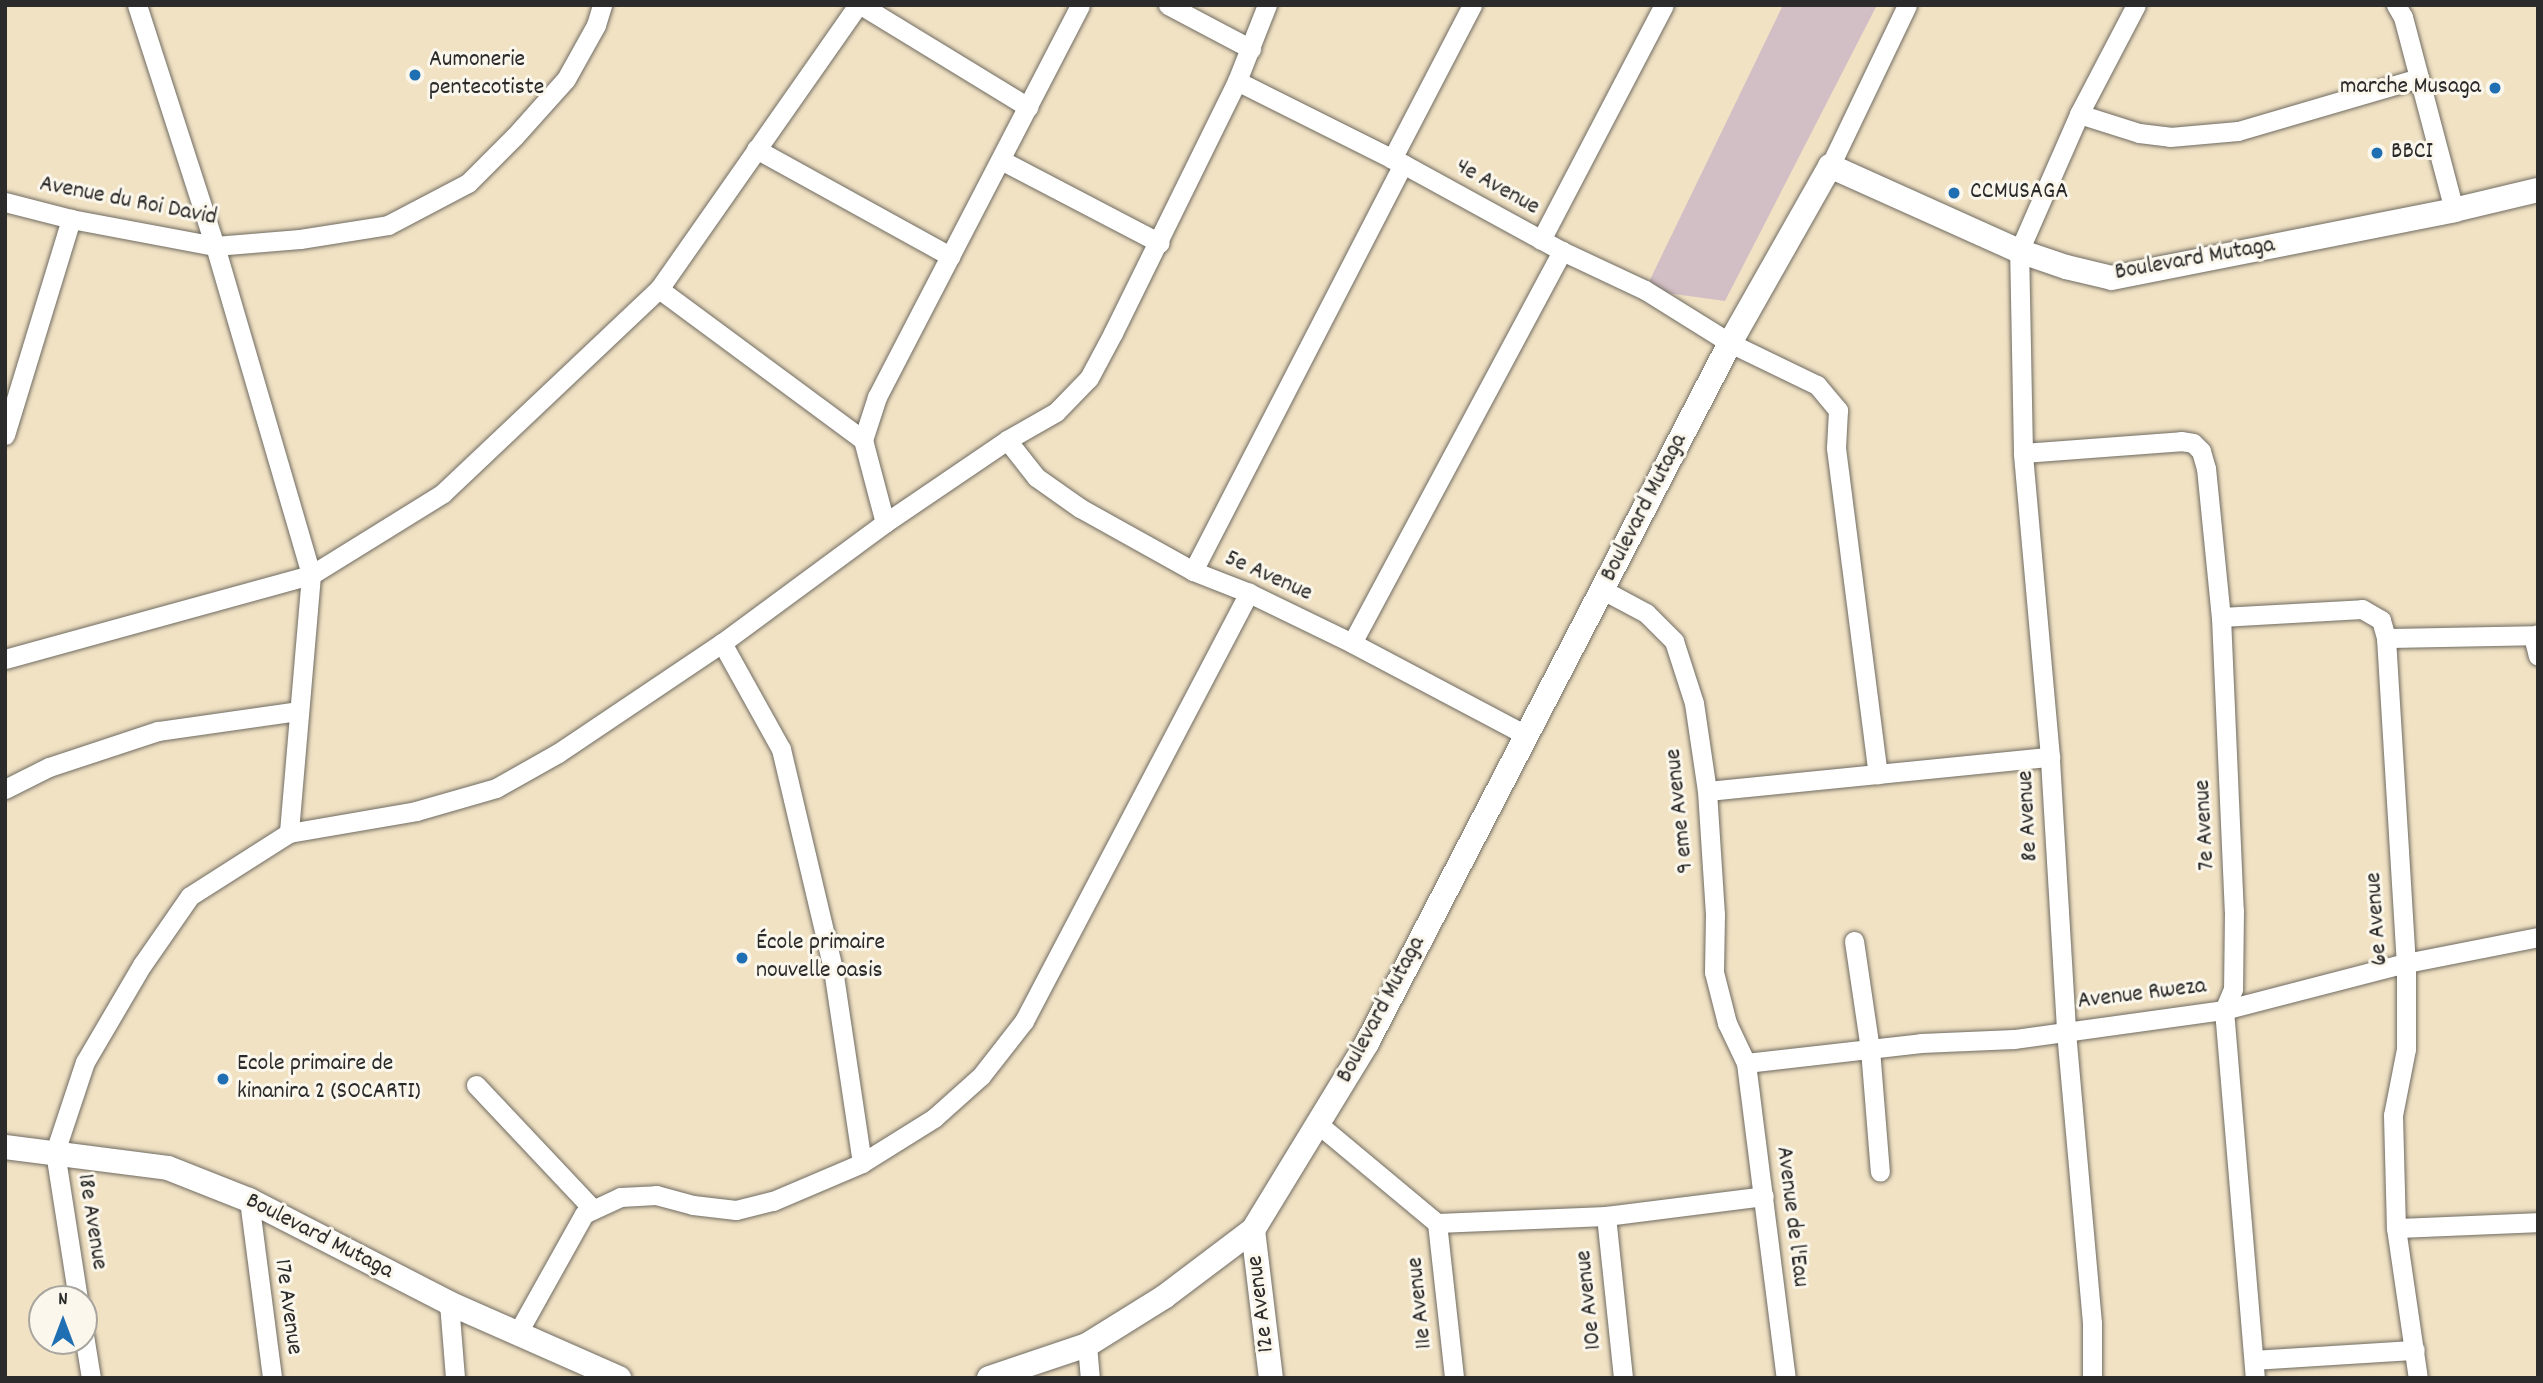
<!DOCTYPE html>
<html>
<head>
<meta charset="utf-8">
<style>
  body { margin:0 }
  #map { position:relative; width:2543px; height:1383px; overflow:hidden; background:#f1e2c4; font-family:Dekko,sans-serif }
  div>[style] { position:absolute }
  .industrial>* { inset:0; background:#d2bec5 }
  .roads { filter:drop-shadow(0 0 2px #706b61) drop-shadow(0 0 2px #706b61) }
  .minor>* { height:19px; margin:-9.5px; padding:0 9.5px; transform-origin:9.5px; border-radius:9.5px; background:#fff }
  .tertiary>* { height:24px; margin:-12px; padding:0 12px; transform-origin:12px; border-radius:12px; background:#fff }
  .dots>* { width:19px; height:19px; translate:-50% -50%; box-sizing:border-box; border:4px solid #fbf7ec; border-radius:50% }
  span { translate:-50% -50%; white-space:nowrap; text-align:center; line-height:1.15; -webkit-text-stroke:6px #fbf7ec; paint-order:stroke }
  .poi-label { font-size:24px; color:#2b2b2b }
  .left { translate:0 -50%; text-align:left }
  .right { translate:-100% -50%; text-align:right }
  .street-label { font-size:24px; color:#2b2b2b }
  .frame { position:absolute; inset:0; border:7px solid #2b2b2b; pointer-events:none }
  .north { position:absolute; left:28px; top:1285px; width:70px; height:70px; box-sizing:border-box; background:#fbf7ec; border:2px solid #a8a59f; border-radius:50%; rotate:0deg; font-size:19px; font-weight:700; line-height:28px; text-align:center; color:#2b2b2b }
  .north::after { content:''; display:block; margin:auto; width:24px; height:32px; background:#1f6fb2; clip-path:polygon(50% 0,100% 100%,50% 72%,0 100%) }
</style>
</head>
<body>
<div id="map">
  <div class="industrial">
    <i style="clip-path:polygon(1783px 5px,1877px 5px,1725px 301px,1645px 290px)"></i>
  </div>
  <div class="roads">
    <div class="minor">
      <i style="left:137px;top:5px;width:253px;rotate:72.1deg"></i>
      <i style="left:215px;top:246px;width:343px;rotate:73.7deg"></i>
      <i style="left:311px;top:575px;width:259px;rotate:94.9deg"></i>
      <i style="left:861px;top:5px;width:196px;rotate:31.4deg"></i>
      <i style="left:1168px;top:5px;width:94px;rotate:27.9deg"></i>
      <i style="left:2396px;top:5px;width:14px;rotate:60deg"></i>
      <i style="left:2403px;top:17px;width:200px;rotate:75.2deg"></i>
      <i style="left:1237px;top:81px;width:186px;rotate:26.6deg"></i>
      <i style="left:1403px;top:164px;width:181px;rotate:28.7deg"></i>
      <i style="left:1562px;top:251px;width:92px;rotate:25.2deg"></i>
      <i style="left:1645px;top:290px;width:100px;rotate:31.9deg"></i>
      <i style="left:1730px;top:343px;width:97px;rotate:25.8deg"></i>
      <i style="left:1817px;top:385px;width:33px;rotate:50deg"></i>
      <i style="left:1838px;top:410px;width:38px;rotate:93deg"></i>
      <i style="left:1836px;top:448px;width:329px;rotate:82.7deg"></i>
      <i style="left:2079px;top:114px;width:63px;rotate:17.6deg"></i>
      <i style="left:2139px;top:133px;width:31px;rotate:7deg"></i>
      <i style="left:2170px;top:137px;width:68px;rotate:-5deg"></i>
      <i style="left:2238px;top:131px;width:189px;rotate:-16.3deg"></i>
      <i style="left:756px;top:149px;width:222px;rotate:28.9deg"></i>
      <i style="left:1392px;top:159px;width:174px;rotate:-62.5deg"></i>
      <i style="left:1001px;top:160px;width:179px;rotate:27.6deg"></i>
      <i style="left:1830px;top:166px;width:178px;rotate:-64.4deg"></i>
      <i style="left:5px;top:202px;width:68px;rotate:14.4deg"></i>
      <i style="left:71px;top:219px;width:147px;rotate:10.6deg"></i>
      <i style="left:215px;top:246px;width:85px;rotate:-4.7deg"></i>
      <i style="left:300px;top:239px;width:89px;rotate:-9deg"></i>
      <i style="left:388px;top:225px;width:90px;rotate:-27.7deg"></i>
      <i style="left:468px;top:183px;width:66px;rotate:-45deg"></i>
      <i style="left:515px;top:136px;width:76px;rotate:-48.2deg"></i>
      <i style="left:566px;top:79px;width:62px;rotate:-60.9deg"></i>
      <i style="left:596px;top:25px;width:21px;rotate:-73deg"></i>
      <i style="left:1541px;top:240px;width:265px;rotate:-62.4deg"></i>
      <i style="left:659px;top:289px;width:254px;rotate:36.5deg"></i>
      <i style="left:5px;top:435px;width:226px;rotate:-73deg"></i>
      <i style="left:1007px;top:440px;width:47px;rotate:51.9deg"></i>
      <i style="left:1036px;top:477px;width:54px;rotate:35.2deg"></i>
      <i style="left:1080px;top:508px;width:129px;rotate:29.1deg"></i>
      <i style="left:1193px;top:571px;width:60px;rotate:21.4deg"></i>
      <i style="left:1249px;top:593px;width:114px;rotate:25.9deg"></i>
      <i style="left:1352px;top:643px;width:197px;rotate:27.9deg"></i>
      <i style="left:2023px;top:453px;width:158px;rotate:-4.3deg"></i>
      <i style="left:2181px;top:441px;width:12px;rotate:9deg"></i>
      <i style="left:2193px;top:443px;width:11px;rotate:45deg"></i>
      <i style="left:2201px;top:451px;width:18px;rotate:74deg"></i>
      <i style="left:2206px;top:468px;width:150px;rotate:84.3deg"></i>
      <i style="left:2221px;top:617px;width:294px;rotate:87.5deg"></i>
      <i style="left:2234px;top:911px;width:78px;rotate:90.7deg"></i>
      <i style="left:2233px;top:989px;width:23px;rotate:113deg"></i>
      <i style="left:2224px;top:1010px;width:369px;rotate:85.2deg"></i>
      <i style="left:885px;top:523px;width:86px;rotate:-104.8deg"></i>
      <i style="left:863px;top:440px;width:45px;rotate:-72deg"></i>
      <i style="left:877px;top:397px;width:441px;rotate:-62.6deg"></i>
      <i style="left:1193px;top:571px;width:458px;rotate:-62.7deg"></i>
      <i style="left:1603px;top:590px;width:49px;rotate:28.1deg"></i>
      <i style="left:1646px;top:613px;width:40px;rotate:45deg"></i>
      <i style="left:1674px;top:641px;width:65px;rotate:72.1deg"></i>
      <i style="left:1694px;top:703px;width:89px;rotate:81.6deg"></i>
      <i style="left:1707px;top:791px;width:123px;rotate:86.3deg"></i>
      <i style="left:1715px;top:914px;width:58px;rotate:91deg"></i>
      <i style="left:1714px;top:972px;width:53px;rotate:75.7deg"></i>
      <i style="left:1727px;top:1023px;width:44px;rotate:64.6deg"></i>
      <i style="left:1746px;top:1063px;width:318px;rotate:82.8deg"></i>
      <i style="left:2221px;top:617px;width:141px;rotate:-3.2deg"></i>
      <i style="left:2362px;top:609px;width:22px;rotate:30deg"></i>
      <i style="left:2381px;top:620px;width:19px;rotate:74deg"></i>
      <i style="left:2386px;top:638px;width:326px;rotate:86.5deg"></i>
      <i style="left:2406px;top:963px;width:86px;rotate:90deg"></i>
      <i style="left:2406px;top:1049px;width:67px;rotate:101.1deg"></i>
      <i style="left:2393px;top:1115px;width:113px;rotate:88.5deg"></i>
      <i style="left:2396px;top:1228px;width:152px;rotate:81.7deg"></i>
      <i style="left:2538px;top:634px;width:10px;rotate:107deg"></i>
      <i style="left:2535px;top:644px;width:12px;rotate:76deg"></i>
      <i style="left:2386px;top:638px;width:151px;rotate:-1.1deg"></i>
      <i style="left:722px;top:643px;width:121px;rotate:60.9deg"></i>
      <i style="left:781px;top:749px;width:226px;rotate:76.7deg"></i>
      <i style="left:833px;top:969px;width:196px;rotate:81.5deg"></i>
      <i style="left:1352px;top:643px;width:445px;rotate:-61.8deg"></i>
      <i style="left:5px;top:659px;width:317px;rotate:-15.4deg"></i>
      <i style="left:311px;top:575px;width:155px;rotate:-31.8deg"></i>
      <i style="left:443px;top:493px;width:297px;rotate:-43.4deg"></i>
      <i style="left:659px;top:289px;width:347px;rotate:-55deg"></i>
      <i style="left:5px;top:789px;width:49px;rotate:-26.6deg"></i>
      <i style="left:49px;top:767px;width:115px;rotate:-18.3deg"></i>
      <i style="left:158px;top:731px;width:142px;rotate:-8.1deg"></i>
      <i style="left:1707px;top:791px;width:345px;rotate:-5.7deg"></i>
      <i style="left:1854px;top:941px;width:109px;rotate:81.6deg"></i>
      <i style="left:1870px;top:1049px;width:123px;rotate:85.4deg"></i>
      <i style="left:1746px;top:1063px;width:176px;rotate:-6.5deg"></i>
      <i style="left:1921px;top:1043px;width:93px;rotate:-2.5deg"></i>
      <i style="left:2014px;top:1039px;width:212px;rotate:-7.9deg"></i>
      <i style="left:2224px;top:1010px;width:188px;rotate:-14.5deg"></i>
      <i style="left:2406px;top:963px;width:135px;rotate:-11.1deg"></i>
      <i style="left:476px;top:1085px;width:170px;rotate:46.7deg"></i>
      <i style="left:1318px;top:1124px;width:155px;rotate:39.8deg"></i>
      <i style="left:1437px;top:1223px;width:169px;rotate:-2.4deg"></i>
      <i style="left:1606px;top:1216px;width:159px;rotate:-7.2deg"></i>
      <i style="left:249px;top:1200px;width:179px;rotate:82.6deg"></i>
      <i style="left:1606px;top:1216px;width:163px;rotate:84deg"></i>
      <i style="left:1437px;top:1223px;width:156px;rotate:83.7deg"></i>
      <i style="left:2396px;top:1228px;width:142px;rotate:-2.4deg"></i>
      <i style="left:78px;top:1299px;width:149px;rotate:-98.9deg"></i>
      <i style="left:55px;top:1152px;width:95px;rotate:-71.6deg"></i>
      <i style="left:85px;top:1062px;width:113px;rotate:-59.6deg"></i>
      <i style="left:142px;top:965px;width:84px;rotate:-55.2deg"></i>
      <i style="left:190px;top:896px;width:117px;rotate:-32.5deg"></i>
      <i style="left:289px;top:833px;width:129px;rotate:-9.8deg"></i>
      <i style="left:416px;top:811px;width:83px;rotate:-16deg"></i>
      <i style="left:496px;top:788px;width:71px;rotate:-29.4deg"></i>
      <i style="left:558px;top:753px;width:197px;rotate:-33.9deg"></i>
      <i style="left:722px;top:643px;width:202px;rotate:-36.4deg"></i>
      <i style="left:885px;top:523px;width:148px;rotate:-34.2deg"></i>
      <i style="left:1007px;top:440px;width:56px;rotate:-29.7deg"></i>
      <i style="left:1056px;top:412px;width:47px;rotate:-45.9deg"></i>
      <i style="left:1089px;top:378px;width:51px;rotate:-61.9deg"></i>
      <i style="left:1113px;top:333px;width:281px;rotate:-63.8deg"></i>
      <i style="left:1237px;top:81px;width:82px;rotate:-68.5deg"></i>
      <i style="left:449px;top:1303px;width:75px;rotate:85.4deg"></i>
      <i style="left:517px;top:1334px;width:137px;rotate:-60.8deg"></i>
      <i style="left:584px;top:1214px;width:40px;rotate:-25deg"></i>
      <i style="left:620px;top:1197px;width:36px;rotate:-3deg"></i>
      <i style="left:656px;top:1195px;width:38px;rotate:15deg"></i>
      <i style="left:693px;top:1205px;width:43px;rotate:6.6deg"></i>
      <i style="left:736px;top:1210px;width:38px;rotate:-14deg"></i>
      <i style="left:773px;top:1201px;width:97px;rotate:-23.1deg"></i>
      <i style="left:862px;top:1163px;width:85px;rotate:-32deg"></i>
      <i style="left:934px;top:1118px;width:63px;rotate:-41.8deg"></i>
      <i style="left:981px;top:1076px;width:70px;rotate:-52deg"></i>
      <i style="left:1024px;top:1021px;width:484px;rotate:-62.3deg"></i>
      <i style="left:84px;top:1335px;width:44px;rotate:80.8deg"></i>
      <i style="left:1087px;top:1345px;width:33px;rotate:85deg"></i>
      <i style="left:2254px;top:1360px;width:161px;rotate:-3.6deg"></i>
      <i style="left:2092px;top:1378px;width:55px;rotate:-90deg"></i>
      <i style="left:2092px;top:1323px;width:295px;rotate:-95.1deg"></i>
      <i style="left:2066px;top:1029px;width:272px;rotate:-93.4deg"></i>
      <i style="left:2050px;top:757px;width:305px;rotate:-95.1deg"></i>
      <i style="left:2023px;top:453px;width:202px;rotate:-91.1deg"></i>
      <i style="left:2019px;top:251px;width:150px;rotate:-66.3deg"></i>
      <i style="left:2079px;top:114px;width:123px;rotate:-62.4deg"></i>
    </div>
    <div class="tertiary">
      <i style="left:5px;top:1147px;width:164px;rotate:7.3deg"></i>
      <i style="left:168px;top:1168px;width:87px;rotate:21.6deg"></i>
      <i style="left:249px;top:1200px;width:225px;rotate:27.2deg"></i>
      <i style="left:449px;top:1303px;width:186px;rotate:23.8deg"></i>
      <i style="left:1253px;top:1230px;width:149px;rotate:83.1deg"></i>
      <i style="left:989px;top:1378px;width:103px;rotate:-18.6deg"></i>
      <i style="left:1087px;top:1345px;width:91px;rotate:-31.9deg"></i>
      <i style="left:1164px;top:1297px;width:111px;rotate:-37deg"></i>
      <i style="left:1253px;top:1230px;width:219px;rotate:-58.6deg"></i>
      <i style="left:1367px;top:1043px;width:789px;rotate:-62.59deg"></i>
      <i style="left:1730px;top:343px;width:203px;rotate:-60.5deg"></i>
      <i style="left:1830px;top:166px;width:207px;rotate:24.2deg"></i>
      <i style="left:2019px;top:251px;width:50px;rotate:18.8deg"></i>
      <i style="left:2066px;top:267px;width:47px;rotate:13.4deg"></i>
      <i style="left:2112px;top:278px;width:349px;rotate:-11.2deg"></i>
      <i style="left:2454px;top:210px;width:86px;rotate:-13.4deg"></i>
    </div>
  </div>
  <div class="dots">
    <i style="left:415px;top:75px;background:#1f6fb2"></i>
    <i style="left:2495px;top:88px;background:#1f6fb2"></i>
    <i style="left:2377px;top:153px;background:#1f6fb2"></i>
    <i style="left:1954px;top:193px;background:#1f6fb2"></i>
    <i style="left:742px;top:958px;background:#1f6fb2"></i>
    <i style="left:223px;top:1079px;background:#1f6fb2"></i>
  </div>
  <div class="poi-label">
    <span class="left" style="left:429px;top:75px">Aumonerie<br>pentecotiste</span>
    <span class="right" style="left:2481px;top:88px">marche Musaga</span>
    <span class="left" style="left:2391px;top:153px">BBCI</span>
    <span class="left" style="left:1970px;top:193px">CCMUSAGA</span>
    <span class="left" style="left:756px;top:958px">École primaire<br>nouvelle oasis</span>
    <span class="left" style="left:237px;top:1079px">Ecole primaire de<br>kinanira 2 (SOCARTI)</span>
  </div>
  <div class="street-label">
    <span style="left:1497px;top:188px;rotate:29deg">4e Avenue</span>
    <span style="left:128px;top:202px;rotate:11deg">Avenue du Roi David</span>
    <span style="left:2195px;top:260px;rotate:-10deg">Boulevard Mutaga</span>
    <span style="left:1645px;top:508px;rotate:-63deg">Boulevard Mutaga</span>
    <span style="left:1268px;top:577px;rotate:24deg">5e Avenue</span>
    <span style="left:1681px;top:811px;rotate:-96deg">9 eme Avenue</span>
    <span style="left:2029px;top:816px;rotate:-93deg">8e Avenue</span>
    <span style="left:2206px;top:825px;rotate:-93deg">7e Avenue</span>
    <span style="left:2378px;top:919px;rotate:-94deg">6e Avenue</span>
    <span style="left:2142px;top:995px;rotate:-7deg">Avenue Rweza</span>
    <span style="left:1382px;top:1010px;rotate:-62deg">Boulevard Mutaga</span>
    <span style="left:1791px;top:1217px;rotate:83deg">Avenue de l'Eau</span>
    <span style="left:91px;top:1222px;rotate:81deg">18e Avenue</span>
    <span style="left:319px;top:1237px;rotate:27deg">Boulevard Mutaga</span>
    <span style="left:1590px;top:1300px;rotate:-96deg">10e Avenue</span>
    <span style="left:1421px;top:1303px;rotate:-96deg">11e Avenue</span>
    <span style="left:1262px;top:1304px;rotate:-97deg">12e Avenue</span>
    <span style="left:287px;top:1307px;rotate:82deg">17e Avenue</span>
  </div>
  <div class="frame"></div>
  <div class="north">N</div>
</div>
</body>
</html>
